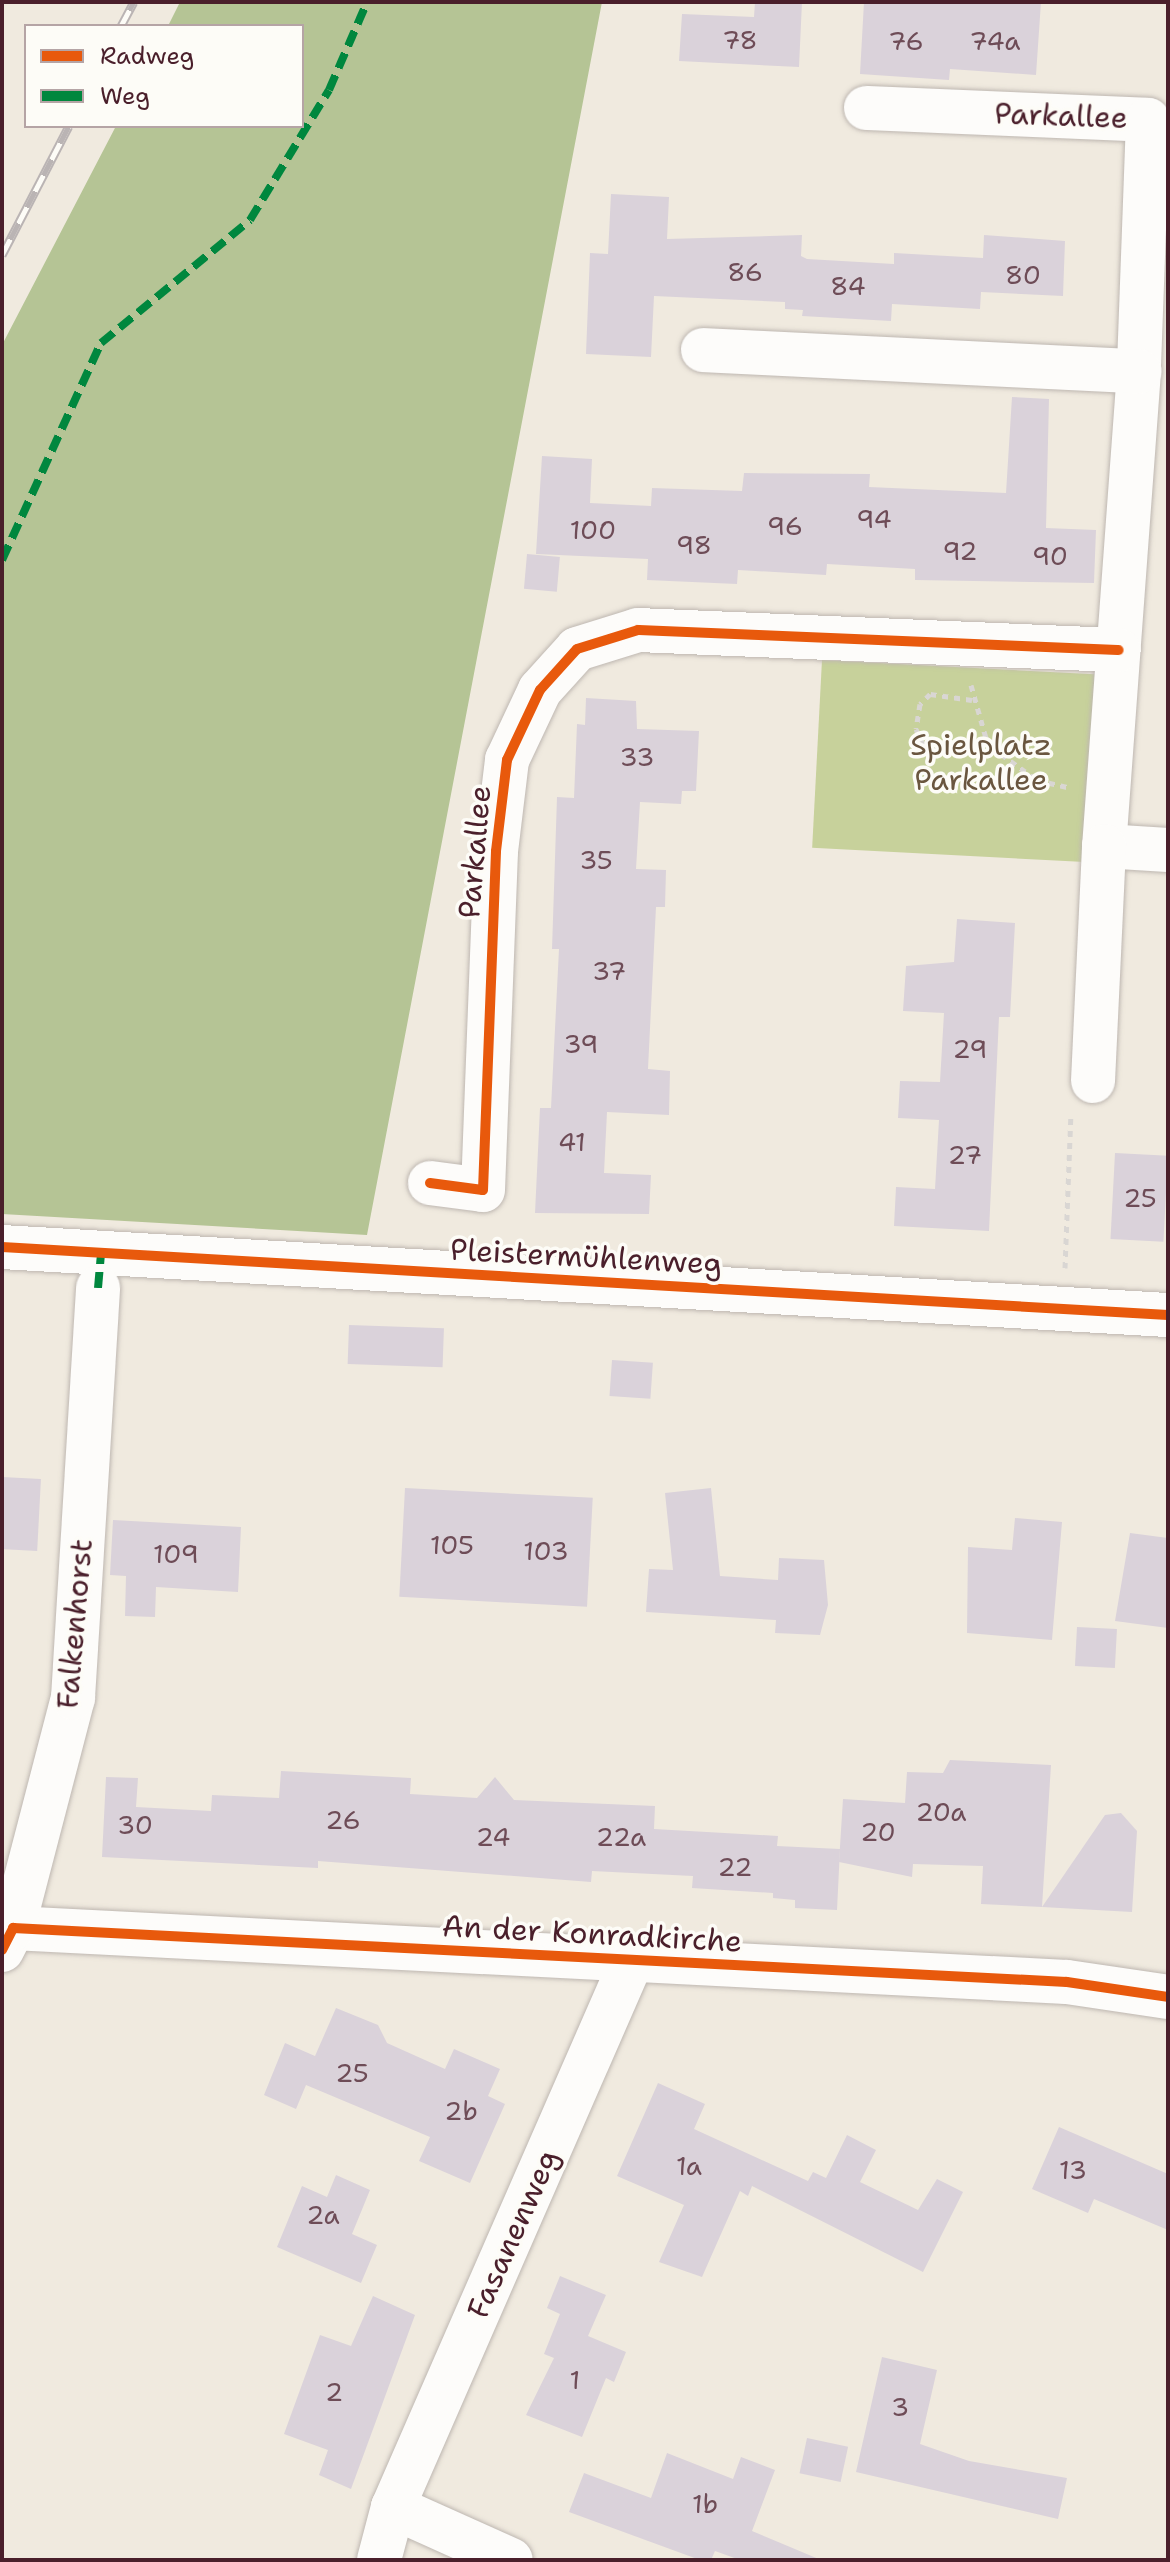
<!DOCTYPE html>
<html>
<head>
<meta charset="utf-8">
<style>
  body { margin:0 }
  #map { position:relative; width:1170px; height:2562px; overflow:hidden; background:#f0eadf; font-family:"Shantell Sans",sans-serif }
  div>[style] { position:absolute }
  .green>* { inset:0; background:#c7d19b; transform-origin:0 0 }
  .forest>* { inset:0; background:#b5c495 }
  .building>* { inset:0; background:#dad2da; transform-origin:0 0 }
  .path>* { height:5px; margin-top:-2.5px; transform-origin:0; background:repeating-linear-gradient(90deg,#d9d6d3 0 6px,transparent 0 12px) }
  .roads { filter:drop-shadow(0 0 2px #beb7b1) drop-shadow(0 0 2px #beb7b1) }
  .minor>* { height:44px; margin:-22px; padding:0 22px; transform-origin:22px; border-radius:22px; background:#fdfcfa }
  .rail>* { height:9px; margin-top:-4.5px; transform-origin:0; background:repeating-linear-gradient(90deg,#fdfcf7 0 18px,#bab4b4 0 36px); box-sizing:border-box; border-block:2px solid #bab4b4 }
  .quiet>* { height:8px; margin-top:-4px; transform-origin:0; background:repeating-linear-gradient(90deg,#00873e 0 16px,transparent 0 24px) }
  .cycleway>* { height:10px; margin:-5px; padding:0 5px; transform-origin:5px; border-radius:5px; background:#e8590c }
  span { translate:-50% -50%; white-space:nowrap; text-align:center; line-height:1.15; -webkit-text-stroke:7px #fdfcf7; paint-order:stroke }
  .number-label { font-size:26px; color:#6e4c57 }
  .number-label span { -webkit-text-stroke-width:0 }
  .street-label { font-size:30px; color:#4a1f2b }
  .park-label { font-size:30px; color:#6a563f }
  .frame { position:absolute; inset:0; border:4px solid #4a1f2b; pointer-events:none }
  .legend { position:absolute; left:24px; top:24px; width:280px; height:104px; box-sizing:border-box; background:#fdfcf7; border:2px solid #b5a4a5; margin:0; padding:10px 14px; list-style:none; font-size:24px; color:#4a1f2b }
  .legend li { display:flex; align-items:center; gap:16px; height:40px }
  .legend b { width:40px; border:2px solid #b5a4a5 }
</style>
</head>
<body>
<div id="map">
  <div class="green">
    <i style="left:822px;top:660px;width:273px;height:188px;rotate:3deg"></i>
  </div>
  <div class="forest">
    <i style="clip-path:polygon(180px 2px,602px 2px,367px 1235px,2px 1214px,2px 345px,116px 126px,302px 126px,302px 26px,168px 26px)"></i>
  </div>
  <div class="building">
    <i style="clip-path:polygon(755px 2px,802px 2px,799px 67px,679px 61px,682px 14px,754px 17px)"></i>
    <i style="clip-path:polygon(864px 2px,1041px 2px,1036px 75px,950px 69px,949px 80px,860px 74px)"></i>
    <i style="clip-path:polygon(611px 194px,669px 197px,667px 239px,802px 235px,801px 256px,807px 259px,894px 264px,894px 253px,983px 258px,984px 235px,1065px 241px,1063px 296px,981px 292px,980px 309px,892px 304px,891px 321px,802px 316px,803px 310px,785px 309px,785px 302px,654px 296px,651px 357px,586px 354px,590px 253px,608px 254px)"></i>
    <i style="clip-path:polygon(1012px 397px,1049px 399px,1046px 528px,1096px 530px,1094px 583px,915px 580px,915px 569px,827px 564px,826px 575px,738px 570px,737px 584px,647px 580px,648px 559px,536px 554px,542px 456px,592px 459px,590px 503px,651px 506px,652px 488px,742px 491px,744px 473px,870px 474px,869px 487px,1006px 493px)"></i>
    <i style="left:527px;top:554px;width:33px;height:35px;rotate:5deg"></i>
    <i style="clip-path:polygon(586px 698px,636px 701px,637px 729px,699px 731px,696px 791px,682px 791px,681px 804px,640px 802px,636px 869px,666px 870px,665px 907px,656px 907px,648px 1069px,670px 1071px,669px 1115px,607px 1112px,604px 1173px,651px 1175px,649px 1214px,535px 1213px,540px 1108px,551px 1108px,559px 949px,552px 949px,557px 797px,574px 798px,577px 724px,585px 725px)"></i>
    <i style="clip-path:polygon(957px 919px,1015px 923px,1010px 1017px,999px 1017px,989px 1231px,894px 1226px,896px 1187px,935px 1189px,939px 1120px,898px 1118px,900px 1081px,940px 1082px,944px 1013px,903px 1011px,906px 966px,954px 962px)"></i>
    <i style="left:1115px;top:1153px;width:53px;height:86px;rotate:3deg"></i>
    <i style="left:349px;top:1325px;width:95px;height:39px;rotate:2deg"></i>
    <i style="left:612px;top:1360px;width:41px;height:36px;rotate:4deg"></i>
    <i style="left:2px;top:1477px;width:39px;height:72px;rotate:3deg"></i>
    <i style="left:405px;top:1488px;width:188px;height:109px;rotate:3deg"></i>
    <i style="clip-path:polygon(711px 1488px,720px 1576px,778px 1580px,779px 1558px,824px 1560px,828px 1605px,820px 1635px,775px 1633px,776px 1620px,646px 1612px,649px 1569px,673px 1570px,665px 1493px)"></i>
    <i style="clip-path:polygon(1015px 1518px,1062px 1522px,1052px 1640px,967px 1633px,968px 1547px,1012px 1550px)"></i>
    <i style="clip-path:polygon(113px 1520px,241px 1527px,238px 1592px,156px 1587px,155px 1617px,125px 1616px,126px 1576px,110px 1575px)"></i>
    <i style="clip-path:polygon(1130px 1533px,1168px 1538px,1168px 1628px,1115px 1621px)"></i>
    <i style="left:1077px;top:1627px;width:40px;height:39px;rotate:3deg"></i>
    <i style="clip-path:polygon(950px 1760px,1051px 1765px,1042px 1907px,981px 1904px,983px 1866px,913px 1864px,912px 1877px,839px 1862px,843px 1799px,905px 1803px,907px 1772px,943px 1773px)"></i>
    <i style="clip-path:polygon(281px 1771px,411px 1778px,410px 1794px,477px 1798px,495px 1777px,514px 1800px,655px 1806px,654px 1829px,778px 1836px,777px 1846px,840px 1849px,837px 1910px,795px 1908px,795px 1900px,773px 1898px,773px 1893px,692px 1888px,693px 1876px,592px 1871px,591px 1882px,318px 1861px,318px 1868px,102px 1857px,106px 1777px,138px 1778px,136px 1807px,211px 1811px,212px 1795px,279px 1798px)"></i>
    <i style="clip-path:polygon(1121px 1813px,1137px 1831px,1132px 1912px,1042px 1907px,1105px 1815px)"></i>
    <i style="clip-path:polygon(336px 2008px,378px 2025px,387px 2043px,445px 2069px,454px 2049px,500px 2069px,488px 2096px,505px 2104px,470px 2183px,419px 2161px,430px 2137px,306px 2085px,296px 2109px,264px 2095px,285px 2043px,315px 2056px)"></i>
    <i style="clip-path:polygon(658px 2083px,705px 2104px,694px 2129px,808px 2181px,813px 2172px,826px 2178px,847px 2135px,876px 2150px,860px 2182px,918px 2210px,937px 2179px,963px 2192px,923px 2272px,752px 2186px,748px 2196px,740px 2191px,702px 2277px,659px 2262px,684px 2205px,617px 2176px)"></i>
    <i style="clip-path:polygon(1059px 2127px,1168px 2174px,1168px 2230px,1094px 2199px,1088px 2213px,1032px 2189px)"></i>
    <i style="clip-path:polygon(336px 2175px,370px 2190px,352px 2234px,377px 2245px,361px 2283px,277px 2247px,302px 2186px,327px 2197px)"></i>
    <i style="clip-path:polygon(560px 2276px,606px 2295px,588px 2336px,626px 2352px,614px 2382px,606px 2378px,582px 2437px,526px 2415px,554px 2358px,544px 2354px,560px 2314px,547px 2308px)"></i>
    <i style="clip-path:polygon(373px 2296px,415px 2315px,351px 2489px,319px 2475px,328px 2450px,284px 2434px,320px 2335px,351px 2346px)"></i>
    <i style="clip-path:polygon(882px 2357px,937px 2370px,920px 2444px,969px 2461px,1067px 2478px,1058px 2519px,856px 2472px)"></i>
    <i style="left:807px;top:2438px;width:42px;height:36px;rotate:12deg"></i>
    <i style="clip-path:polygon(667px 2453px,733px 2479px,741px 2457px,775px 2470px,752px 2531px,821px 2560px,740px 2560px,715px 2551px,711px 2560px,700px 2560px,569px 2512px,584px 2473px,651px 2498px)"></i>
  </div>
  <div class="path">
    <i style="left:971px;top:685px;width:55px;rotate:74.2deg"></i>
    <i style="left:986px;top:738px;width:22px;rotate:47deg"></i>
    <i style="left:1001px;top:754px;width:44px;rotate:35.8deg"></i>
    <i style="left:1037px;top:780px;width:32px;rotate:13deg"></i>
    <i style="left:972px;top:700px;width:42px;rotate:-171.9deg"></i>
    <i style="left:930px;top:694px;width:14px;rotate:135deg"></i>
    <i style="left:920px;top:704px;width:25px;rotate:99deg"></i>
    <i style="left:916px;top:729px;width:17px;rotate:65deg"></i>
    <i style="left:923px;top:744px;width:28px;rotate:17deg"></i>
    <i style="left:950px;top:752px;width:39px;rotate:-21deg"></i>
    <i style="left:1065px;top:1268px;width:154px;rotate:-87.8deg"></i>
  </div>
  <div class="roads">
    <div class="minor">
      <i style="left:866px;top:108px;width:282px;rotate:2.4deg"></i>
      <i style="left:1148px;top:120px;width:251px;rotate:92.1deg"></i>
      <i style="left:1139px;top:371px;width:476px;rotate:94.2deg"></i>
      <i style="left:1104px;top:846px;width:64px;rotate:3.6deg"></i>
      <i style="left:703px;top:350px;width:437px;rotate:2.8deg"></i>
      <i style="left:1093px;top:1081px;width:235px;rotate:-87.3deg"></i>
      <i style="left:430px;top:1183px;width:53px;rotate:7.5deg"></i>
      <i style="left:483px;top:1190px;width:339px;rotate:-87.8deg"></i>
      <i style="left:496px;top:851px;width:92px;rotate:-83.1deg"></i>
      <i style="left:507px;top:760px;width:77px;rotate:-64.8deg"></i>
      <i style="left:540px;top:690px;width:55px;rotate:-47.9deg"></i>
      <i style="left:577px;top:649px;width:64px;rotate:-17.3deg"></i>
      <i style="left:638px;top:630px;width:481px;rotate:2.4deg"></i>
      <i style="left:2px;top:1247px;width:1168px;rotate:3.34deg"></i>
      <i style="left:13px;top:1928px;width:1055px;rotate:2.93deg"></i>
      <i style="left:1067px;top:1982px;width:102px;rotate:8.4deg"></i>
      <i style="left:2px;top:1950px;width:25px;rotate:-63deg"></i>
      <i style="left:13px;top:1928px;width:238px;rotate:-75.4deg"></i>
      <i style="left:73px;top:1698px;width:411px;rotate:-86.5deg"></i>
      <i style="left:393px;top:2507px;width:129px;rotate:24.2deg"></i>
      <i style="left:379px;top:2560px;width:55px;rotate:-75.2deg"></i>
      <i style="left:393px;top:2507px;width:597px;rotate:-66.4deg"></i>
    </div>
  </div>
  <div class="rail">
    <i style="left:121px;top:26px;width:27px;rotate:-62deg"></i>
    <i style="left:2px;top:255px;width:145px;rotate:-62.6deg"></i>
  </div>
  <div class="quiet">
    <i style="left:2px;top:560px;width:239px;rotate:-65.5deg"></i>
    <i style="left:101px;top:343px;width:193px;rotate:-39.5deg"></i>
    <i style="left:250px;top:220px;width:152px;rotate:-58.7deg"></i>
    <i style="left:329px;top:90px;width:96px;rotate:-66.6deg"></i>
    <i style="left:98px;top:1288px;width:37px;rotate:-85deg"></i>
  </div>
  <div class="cycleway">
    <i style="left:430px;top:1183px;width:53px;rotate:7.5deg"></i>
    <i style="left:483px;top:1190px;width:339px;rotate:-87.8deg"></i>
    <i style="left:496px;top:851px;width:92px;rotate:-83.1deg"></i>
    <i style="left:507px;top:760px;width:77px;rotate:-64.8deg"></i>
    <i style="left:540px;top:690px;width:55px;rotate:-47.9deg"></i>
    <i style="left:577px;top:649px;width:64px;rotate:-17.3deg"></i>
    <i style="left:638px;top:630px;width:481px;rotate:2.4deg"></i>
    <i style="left:2px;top:1247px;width:1168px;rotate:3.34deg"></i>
    <i style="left:2px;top:1950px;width:25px;rotate:-63deg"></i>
    <i style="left:13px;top:1928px;width:1055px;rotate:2.93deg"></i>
    <i style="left:1067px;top:1982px;width:102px;rotate:8.4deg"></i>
  </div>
  <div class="number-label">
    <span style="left:740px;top:40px">78</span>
    <span style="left:906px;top:41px">76</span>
    <span style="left:995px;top:41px">74a</span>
    <span style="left:745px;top:272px">86</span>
    <span style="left:1023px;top:275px">80</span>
    <span style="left:848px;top:286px">84</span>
    <span style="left:874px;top:519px">94</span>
    <span style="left:785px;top:526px">96</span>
    <span style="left:593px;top:530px">100</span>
    <span style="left:694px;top:545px">98</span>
    <span style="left:960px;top:551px">92</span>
    <span style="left:1050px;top:556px">90</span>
    <span style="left:637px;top:757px">33</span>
    <span style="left:596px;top:860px">35</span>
    <span style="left:609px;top:971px">37</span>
    <span style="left:581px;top:1044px">39</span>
    <span style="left:970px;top:1049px">29</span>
    <span style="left:572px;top:1142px">41</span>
    <span style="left:965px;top:1155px">27</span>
    <span style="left:1140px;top:1198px">25</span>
    <span style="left:452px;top:1545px">105</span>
    <span style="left:546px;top:1551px">103</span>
    <span style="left:176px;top:1554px">109</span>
    <span style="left:941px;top:1812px">20a</span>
    <span style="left:343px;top:1820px">26</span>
    <span style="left:135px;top:1825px">30</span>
    <span style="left:878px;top:1832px">20</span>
    <span style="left:493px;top:1837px">24</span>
    <span style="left:621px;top:1837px">22a</span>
    <span style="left:735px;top:1867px">22</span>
    <span style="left:352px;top:2073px">25</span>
    <span style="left:461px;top:2111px">2b</span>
    <span style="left:689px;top:2166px">1a</span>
    <span style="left:1073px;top:2170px">13</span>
    <span style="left:323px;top:2215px">2a</span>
    <span style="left:575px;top:2380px">1</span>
    <span style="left:334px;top:2392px">2</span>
    <span style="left:900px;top:2407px">3</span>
    <span style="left:705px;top:2504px">1b</span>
  </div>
  <div class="street-label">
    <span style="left:1061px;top:116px;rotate:2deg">Parkallee</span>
    <span style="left:475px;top:852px;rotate:-85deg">Parkallee</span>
    <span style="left:586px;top:1257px;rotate:3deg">Pleistermühlenweg</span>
    <span style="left:75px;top:1624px;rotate:-85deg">Falkenhorst</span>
    <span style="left:592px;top:1934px;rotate:3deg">An der Konradkirche</span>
    <span style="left:513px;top:2234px;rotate:-66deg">Fasanenweg</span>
  </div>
  <div class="park-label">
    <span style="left:981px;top:762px">Spielplatz<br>Parkallee</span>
  </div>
  <div class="frame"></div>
  <ul class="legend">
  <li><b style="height:10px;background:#e8590c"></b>Radweg</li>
  <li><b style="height:10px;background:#00873e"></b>Weg</li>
  </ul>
</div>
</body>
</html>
